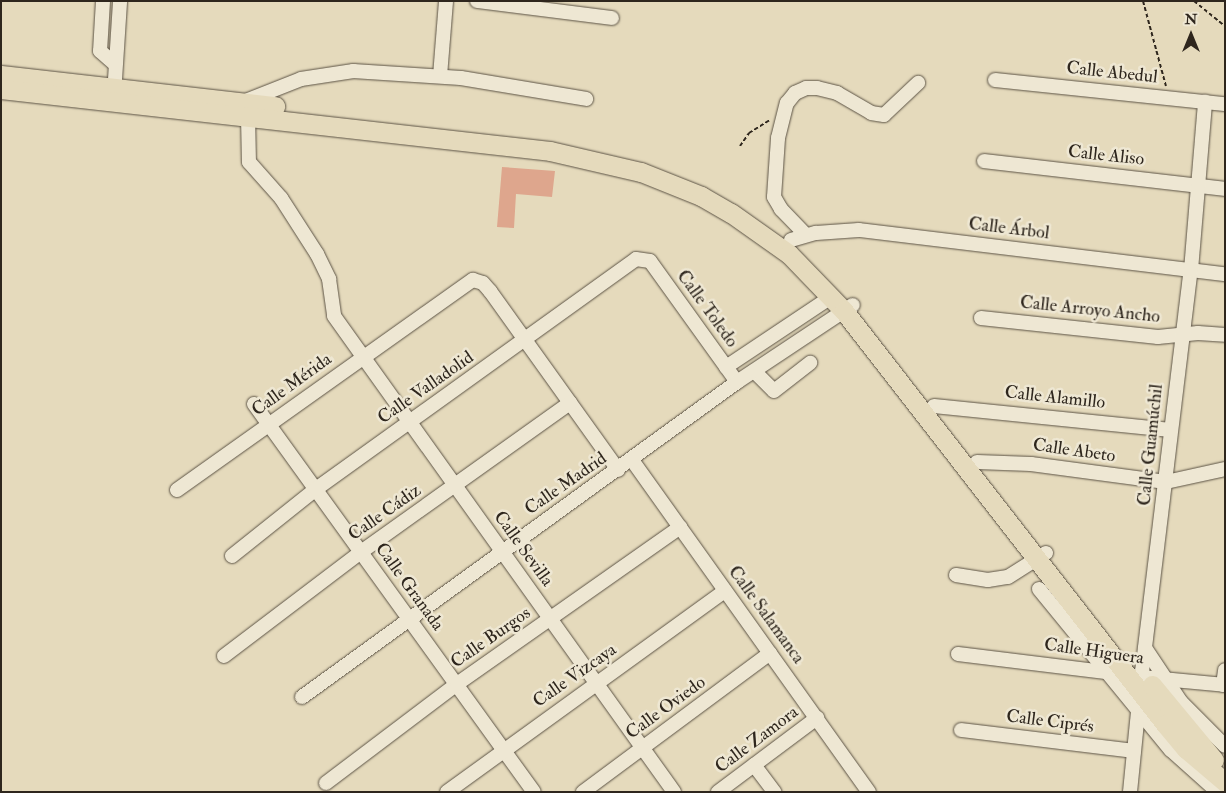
<!DOCTYPE html>
<html>
<head>
<meta charset="utf-8">
<style>
  body { margin:0 }
  #map { position:relative; width:1226px; height:793px; overflow:hidden; background:#e5dabc; font-family:"IM FELL Double Pica",serif }
  div>[style] { position:absolute }
  .building>* { inset:0; background:#dea68d }
  .path>* { height:2px; margin-top:-1px; transform-origin:0; background:repeating-linear-gradient(90deg,#2e261d 0 4px,transparent 0 6.5px) }
  .roads { filter:drop-shadow(0 0 1px #5c5345) drop-shadow(0 0 1px #5c5345) }
  .minor>* { height:14px; margin:-7px; padding:0 7px; transform-origin:7px; border-radius:7px; background:#eee7d3 }
  .major>* { height:19px; margin:-9.5px; padding:0 9.5px; transform-origin:9.5px; border-radius:9.5px; background:#e5dabc }
  span { translate:-50% -50%; white-space:nowrap; text-align:center; line-height:1.15; -webkit-text-stroke:5px #eee7d3; paint-order:stroke }
  .street-label { font-size:18px; color:#2e261d }
  .frame { position:absolute; inset:0; border:2px solid #2e261d; pointer-events:none }
  .north { position:absolute; left:1166px; top:10px; width:50px; height:50px; -webkit-text-stroke:4px #eee7d3; paint-order:stroke; rotate:0deg; font-size:14px; font-weight:700; line-height:20px; text-align:center; color:#2e261d }
  .north::after { content:''; display:block; margin:auto; width:18px; height:22px; background:#2e261d; clip-path:polygon(50% 0,100% 100%,50% 72%,0 100%) }
</style>
</head>
<body>
<div id="map">
  <div class="building">
    <i style="clip-path:polygon(502px 167px,555px 171px,552px 197px,516px 194px,514px 228px,497px 227px)"></i>
  </div>
  <div class="path">
    <i style="left:1143px;top:1px;width:88px;rotate:74.9deg"></i>
    <i style="left:1194px;top:1px;width:40px;rotate:39deg"></i>
    <i style="left:740px;top:146px;width:16px;rotate:-55deg"></i>
    <i style="left:749px;top:133px;width:25px;rotate:-32deg"></i>
  </div>
  <div class="roads">
    <div class="minor">
      <i style="left:103px;top:1px;width:50px;rotate:93.4deg"></i>
      <i style="left:100px;top:51px;width:20px;rotate:41deg"></i>
      <i style="left:477px;top:1px;width:136px;rotate:7.2deg"></i>
      <i style="left:440px;top:76px;width:75px;rotate:-85.4deg"></i>
      <i style="left:995px;top:80px;width:231px;rotate:6deg"></i>
      <i style="left:114px;top:95px;width:94px;rotate:-86.3deg"></i>
      <i style="left:243px;top:102px;width:62px;rotate:-21.6deg"></i>
      <i style="left:301px;top:79px;width:53px;rotate:-8.7deg"></i>
      <i style="left:353px;top:71px;width:108px;rotate:3.7deg"></i>
      <i style="left:461px;top:78px;width:127px;rotate:9.5deg"></i>
      <i style="left:248px;top:116px;width:46px;rotate:88.8deg"></i>
      <i style="left:249px;top:162px;width:48px;rotate:48.4deg"></i>
      <i style="left:281px;top:198px;width:67px;rotate:57.3deg"></i>
      <i style="left:317px;top:254px;width:28px;rotate:64deg"></i>
      <i style="left:329px;top:279px;width:37px;rotate:82deg"></i>
      <i style="left:334px;top:316px;width:585px;rotate:54.46deg"></i>
      <i style="left:984px;top:161px;width:243px;rotate:6.6deg"></i>
      <i style="left:806px;top:235px;width:36px;rotate:-134deg"></i>
      <i style="left:781px;top:209px;width:14px;rotate:-120deg"></i>
      <i style="left:774px;top:197px;width:59px;rotate:-86.1deg"></i>
      <i style="left:778px;top:138px;width:36px;rotate:-76deg"></i>
      <i style="left:787px;top:103px;width:13px;rotate:-51deg"></i>
      <i style="left:795px;top:93px;width:12px;rotate:-24deg"></i>
      <i style="left:806px;top:88px;width:11px"></i>
      <i style="left:817px;top:88px;width:21px;rotate:14deg"></i>
      <i style="left:837px;top:93px;width:39px;rotate:30deg"></i>
      <i style="left:871px;top:113px;width:13px;rotate:9deg"></i>
      <i style="left:884px;top:115px;width:47px;rotate:-43.3deg"></i>
      <i style="left:791px;top:240px;width:26px;rotate:-16deg"></i>
      <i style="left:816px;top:233px;width:43px;rotate:-4deg"></i>
      <i style="left:859px;top:230px;width:369px;rotate:6.9deg"></i>
      <i style="left:981px;top:318px;width:178px;rotate:6.1deg"></i>
      <i style="left:1158px;top:337px;width:40px;rotate:-5.7deg"></i>
      <i style="left:1198px;top:333px;width:27px;rotate:4deg"></i>
      <i style="left:726px;top:367px;width:126px;rotate:-33.7deg"></i>
      <i style="left:754px;top:371px;width:28px;rotate:45deg"></i>
      <i style="left:774px;top:391px;width:46px;rotate:-37.9deg"></i>
      <i style="left:254px;top:404px;width:478px;rotate:54.2deg"></i>
      <i style="left:934px;top:406px;width:238px;rotate:5.8deg"></i>
      <i style="left:632px;top:460px;width:408px;rotate:54.5deg"></i>
      <i style="left:977px;top:462px;width:54px;rotate:2.1deg"></i>
      <i style="left:1031px;top:464px;width:136px;rotate:7.6deg"></i>
      <i style="left:1166px;top:482px;width:60px;rotate:-12.4deg"></i>
      <i style="left:177px;top:490px;width:363px;rotate:-35.4deg"></i>
      <i style="left:473px;top:280px;width:10px;rotate:17deg"></i>
      <i style="left:483px;top:283px;width:11px;rotate:49deg"></i>
      <i style="left:490px;top:291px;width:220px;rotate:54.4deg"></i>
      <i style="left:232px;top:556px;width:107px;rotate:-38.6deg"></i>
      <i style="left:316px;top:489px;width:394px;rotate:-35.7deg"></i>
      <i style="left:636px;top:259px;width:14px;rotate:8deg"></i>
      <i style="left:650px;top:261px;width:149px;rotate:54.3deg"></i>
      <i style="left:956px;top:575px;width:32px;rotate:9deg"></i>
      <i style="left:988px;top:580px;width:20px;rotate:-9deg"></i>
      <i style="left:1008px;top:577px;width:45px;rotate:-32.3deg"></i>
      <i style="left:1039px;top:589px;width:208px;rotate:50.7deg"></i>
      <i style="left:1171px;top:750px;width:63px;rotate:41.8deg"></i>
      <i style="left:1145px;top:648px;width:65px;rotate:56.3deg"></i>
      <i style="left:1181px;top:702px;width:62px;rotate:45deg"></i>
      <i style="left:958px;top:654px;width:155px;rotate:7deg"></i>
      <i style="left:224px;top:656px;width:172px;rotate:-37.2deg"></i>
      <i style="left:361px;top:552px;width:257px;rotate:-35.5deg"></i>
      <i style="left:1141px;top:677px;width:84px;rotate:5.4deg"></i>
      <i style="left:1223px;top:685px;width:15px;rotate:-82deg"></i>
      <i style="left:302px;top:697px;width:537px;rotate:-35.91deg"></i>
      <i style="left:737px;top:382px;width:139px;rotate:-33.6deg"></i>
      <i style="left:961px;top:730px;width:174px;rotate:6.9deg"></i>
      <i style="left:754px;top:765px;width:34px;rotate:53deg"></i>
      <i style="left:326px;top:783px;width:164px;rotate:-37.1deg"></i>
      <i style="left:457px;top:684px;width:273px;rotate:-35.1deg"></i>
      <i style="left:447px;top:792px;width:343px;rotate:-35.9deg"></i>
      <i style="left:583px;top:792px;width:233px;rotate:-36.6deg"></i>
      <i style="left:718px;top:792px;width:124px;rotate:-36.8deg"></i>
      <i style="left:1130px;top:792px;width:121px;rotate:-84.3deg"></i>
      <i style="left:1142px;top:672px;width:405px;rotate:-83.1deg"></i>
      <i style="left:1191px;top:270px;width:169px;rotate:-85.2deg"></i>
    </div>
    <div class="major">
      <i style="left:1px;top:75px;width:276px;rotate:6.5deg"></i>
      <i style="left:1px;top:89px;width:552px;rotate:6.44deg"></i>
      <i style="left:550px;top:151px;width:93px;rotate:13deg"></i>
      <i style="left:641px;top:172px;width:65px;rotate:21.8deg"></i>
      <i style="left:701px;top:196px;width:34px;rotate:30deg"></i>
      <i style="left:731px;top:213px;width:71px;rotate:35.3deg"></i>
      <i style="left:789px;top:254px;width:79px;rotate:46deg"></i>
      <i style="left:844px;top:311px;width:523px;rotate:52.14deg"></i>
      <i style="left:1165px;top:724px;width:33px;rotate:50deg"></i>
      <i style="left:1186px;top:749px;width:51px;rotate:40.2deg"></i>
      <i style="left:1152px;top:685px;width:97px;rotate:50.4deg"></i>
    </div>
  </div>
  <div class="street-label">
    <span style="left:1112px;top:73px;rotate:6deg">Calle Abedul</span>
    <span style="left:1106px;top:156px;rotate:6deg">Calle Aliso</span>
    <span style="left:1009px;top:229px;rotate:7deg">Calle Árbol</span>
    <span style="left:707px;top:309px;rotate:54deg">Calle Toledo</span>
    <span style="left:1090px;top:310px;rotate:6deg">Calle Arroyo Ancho</span>
    <span style="left:292px;top:385px;rotate:-36deg">Calle Mérida</span>
    <span style="left:426px;top:388px;rotate:-35deg">Calle Valladolid</span>
    <span style="left:1055px;top:398px;rotate:6deg">Calle Alamillo</span>
    <span style="left:1151px;top:445px;rotate:-84deg">Calle Guamúchil</span>
    <span style="left:1074px;top:451px;rotate:8deg">Calle Abeto</span>
    <span style="left:566px;top:484px;rotate:-35deg">Calle Madrid</span>
    <span style="left:385px;top:513px;rotate:-35deg">Calle Cádiz</span>
    <span style="left:523px;top:549px;rotate:54deg">Calle Sevilla</span>
    <span style="left:409px;top:587px;rotate:54deg">Calle Granada</span>
    <span style="left:766px;top:615px;rotate:54deg">Calle Salamanca</span>
    <span style="left:491px;top:638px;rotate:-35deg">Calle Burgos</span>
    <span style="left:1094px;top:652px;rotate:8deg">Calle Higuera</span>
    <span style="left:575px;top:676px;rotate:-35deg">Calle Vizcaya</span>
    <span style="left:666px;top:708px;rotate:-36deg">Calle Oviedo</span>
    <span style="left:1050px;top:722px;rotate:7deg">Calle Ciprés</span>
    <span style="left:757px;top:740px;rotate:-37deg">Calle Zamora</span>
  </div>
  <div class="frame"></div>
  <div class="north">N</div>
</div>
</body>
</html>
